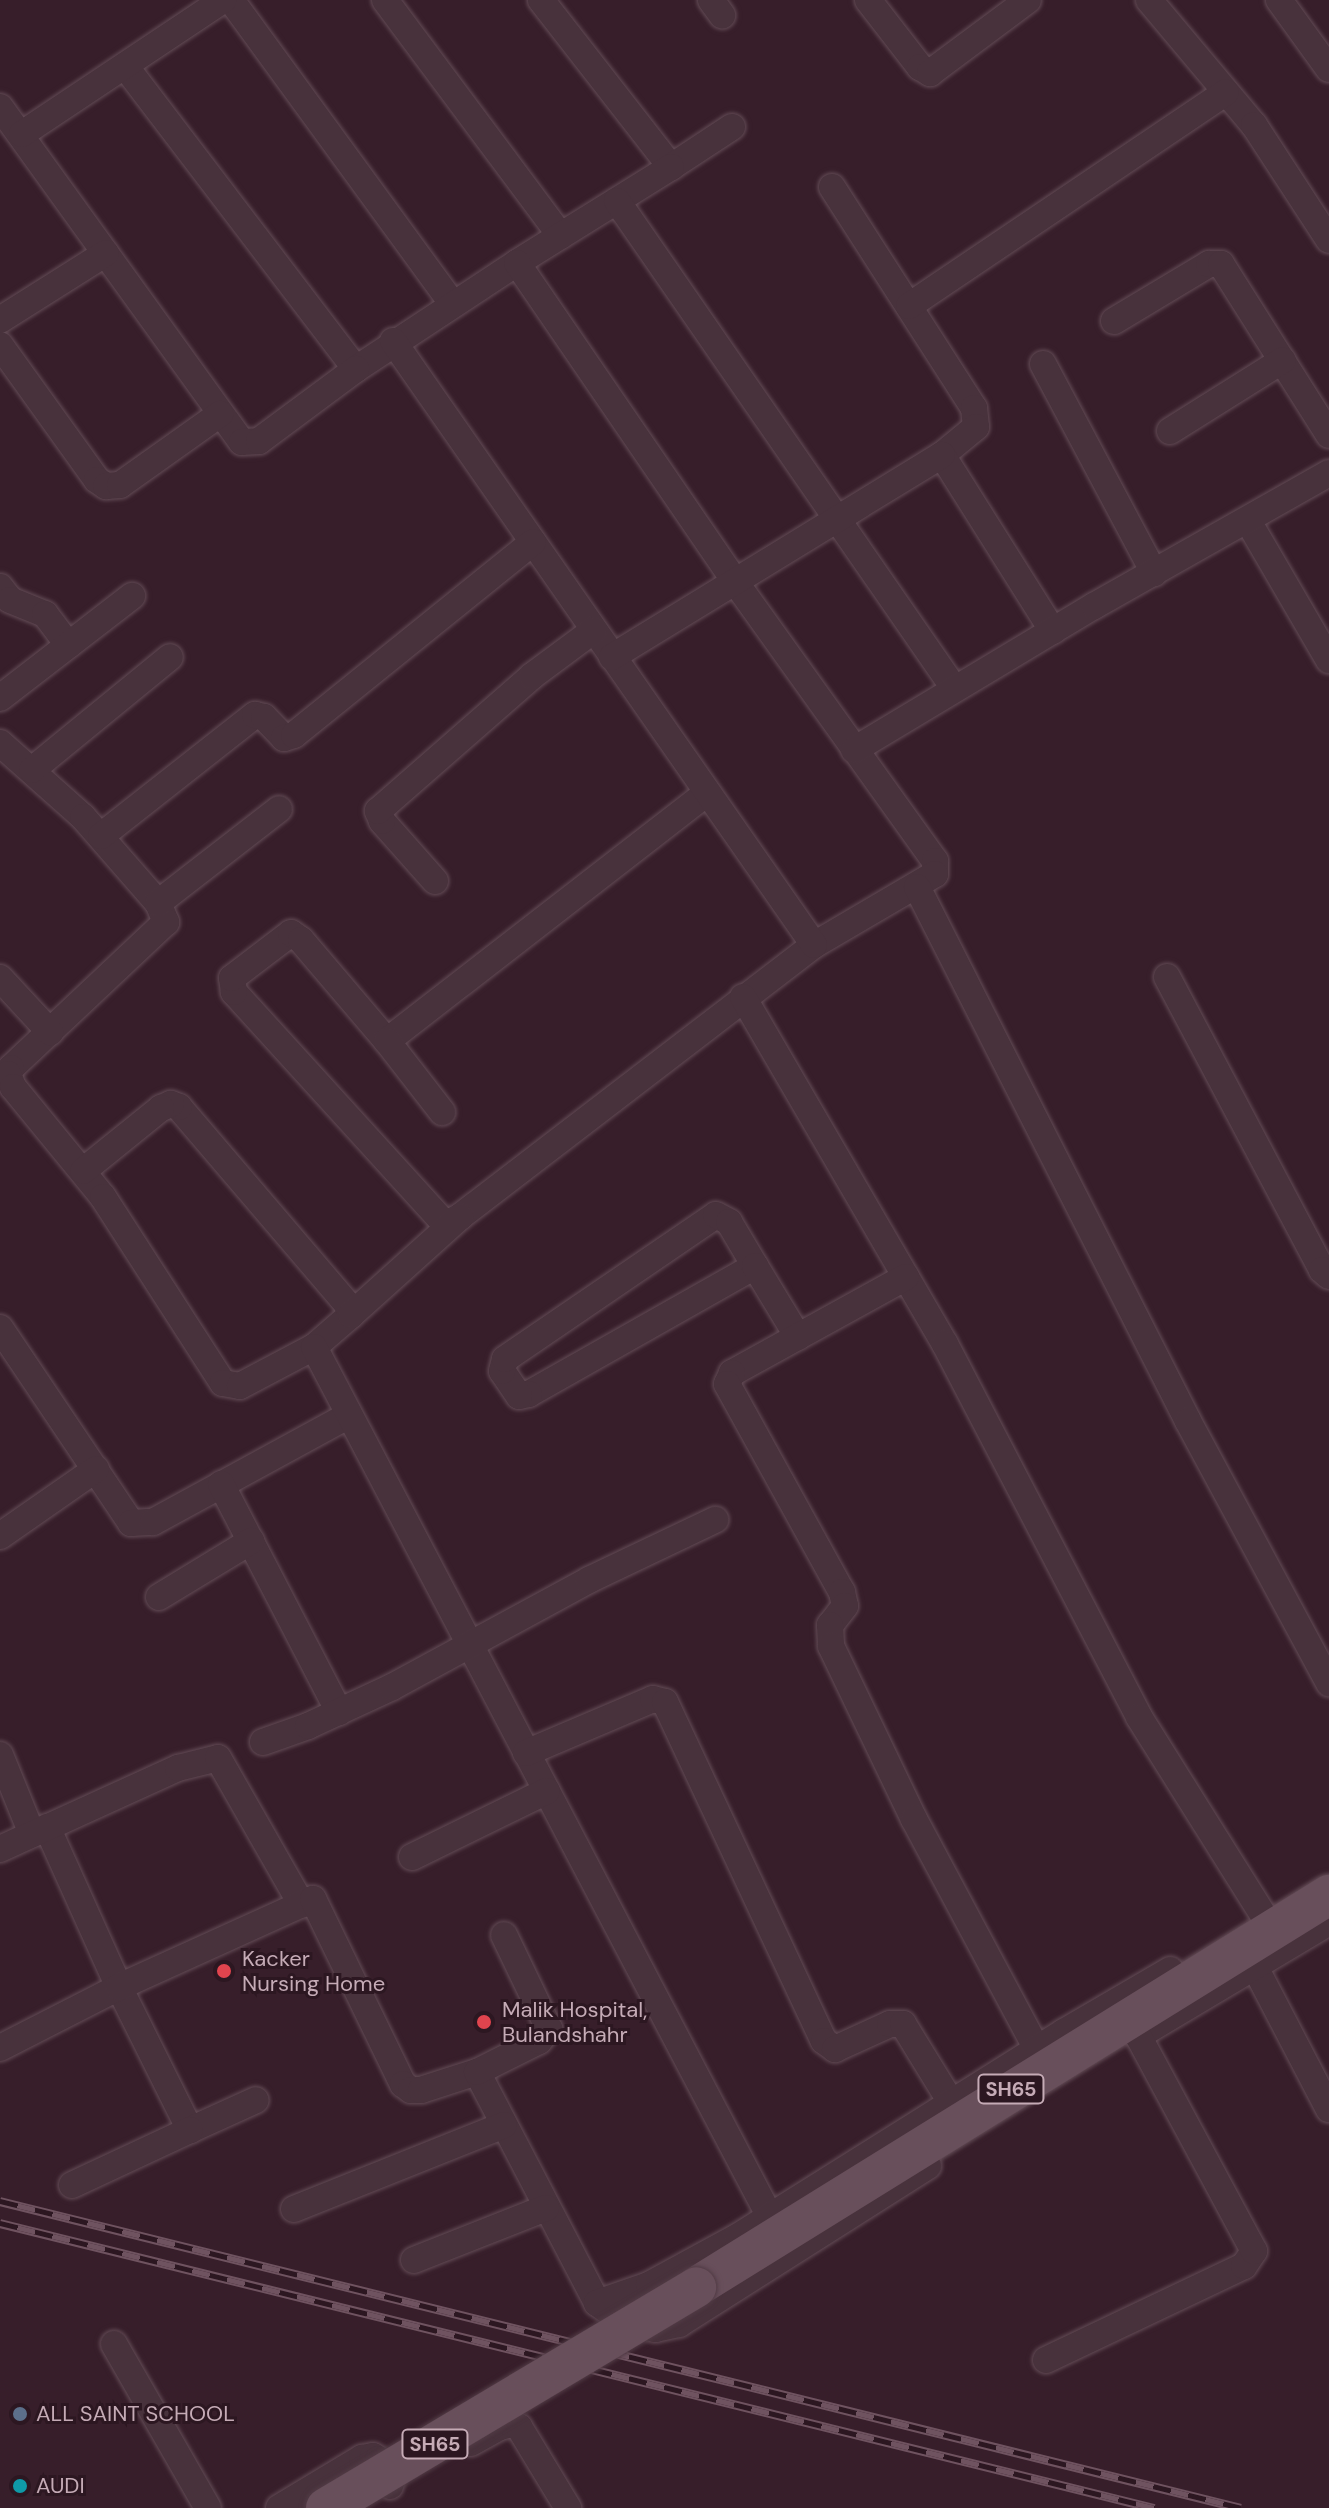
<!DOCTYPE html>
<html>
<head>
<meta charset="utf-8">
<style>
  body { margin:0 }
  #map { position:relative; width:1329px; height:2508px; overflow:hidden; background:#371e2a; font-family:"DM Sans",sans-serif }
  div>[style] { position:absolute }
  .roads { filter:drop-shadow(0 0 2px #634c56) drop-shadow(0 0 2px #634c56) }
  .street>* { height:26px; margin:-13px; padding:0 13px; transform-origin:13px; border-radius:13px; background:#48323c }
  .primary>* { height:40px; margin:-20px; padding:0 20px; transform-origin:20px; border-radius:20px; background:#684f5b }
  .rail>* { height:9px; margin-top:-4.5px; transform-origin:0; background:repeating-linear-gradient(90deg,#2c1721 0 18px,#6f5360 0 36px); box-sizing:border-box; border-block:2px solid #6f5360 }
  .bridges { filter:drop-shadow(0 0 2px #513b45) drop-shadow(0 0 2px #513b45) }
  .primary-bridge>* { height:40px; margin:-20px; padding:0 20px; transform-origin:20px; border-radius:20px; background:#684f5b }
  .dots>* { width:22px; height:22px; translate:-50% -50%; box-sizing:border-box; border:4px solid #2c1721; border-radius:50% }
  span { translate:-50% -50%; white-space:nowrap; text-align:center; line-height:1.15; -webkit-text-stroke:6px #2c1721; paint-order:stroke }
  .shield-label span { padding:2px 6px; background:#2c1721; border:2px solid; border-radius:6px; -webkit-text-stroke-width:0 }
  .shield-label { font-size:20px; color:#c5abb6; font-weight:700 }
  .poi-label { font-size:22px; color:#c5abb6 }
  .left { translate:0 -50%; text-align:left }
</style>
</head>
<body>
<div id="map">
  <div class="roads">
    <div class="street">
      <i style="left:231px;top:0;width:375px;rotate:53.9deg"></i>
      <i style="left:385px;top:0;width:294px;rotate:53.3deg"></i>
      <i style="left:541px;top:0;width:212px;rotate:52.1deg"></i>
      <i style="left:671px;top:167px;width:73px;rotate:-33.3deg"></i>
      <i style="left:711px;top:0;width:19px;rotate:54deg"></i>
      <i style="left:868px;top:0;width:85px;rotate:52.2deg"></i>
      <i style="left:920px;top:67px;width:12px;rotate:31deg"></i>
      <i style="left:930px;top:73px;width:122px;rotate:-36.7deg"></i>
      <i style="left:1149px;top:0;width:163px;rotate:50deg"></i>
      <i style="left:1254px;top:125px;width:137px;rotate:56.9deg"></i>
      <i style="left:1279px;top:0;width:85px;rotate:54.1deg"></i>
      <i style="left:125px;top:66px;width:381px;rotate:52.7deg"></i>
      <i style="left:356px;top:369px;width:193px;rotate:-33.4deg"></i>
      <i style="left:0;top:107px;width:413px;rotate:54.2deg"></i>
      <i style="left:242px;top:442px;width:17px;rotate:-3deg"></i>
      <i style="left:259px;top:441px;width:121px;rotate:-36.6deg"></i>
      <i style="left:22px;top:134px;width:242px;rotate:-33.7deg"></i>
      <i style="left:671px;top:167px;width:181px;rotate:148.1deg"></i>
      <i style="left:517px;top:263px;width:388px;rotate:55.6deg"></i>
      <i style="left:736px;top:583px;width:342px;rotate:54.4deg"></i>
      <i style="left:935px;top:861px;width:13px;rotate:90deg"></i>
      <i style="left:935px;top:874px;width:140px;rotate:149.6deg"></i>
      <i style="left:814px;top:945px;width:446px;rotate:142.5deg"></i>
      <i style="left:460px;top:1217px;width:17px;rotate:155deg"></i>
      <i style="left:445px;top:1224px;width:314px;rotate:-132.3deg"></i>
      <i style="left:234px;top:992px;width:14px;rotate:-98deg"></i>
      <i style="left:232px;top:978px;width:74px;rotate:-37.3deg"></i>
      <i style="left:291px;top:933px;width:12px;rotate:35deg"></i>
      <i style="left:301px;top:940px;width:133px;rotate:49.6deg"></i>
      <i style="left:387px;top:1041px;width:403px;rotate:-37.8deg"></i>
      <i style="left:832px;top:187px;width:263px;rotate:57.3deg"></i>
      <i style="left:974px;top:408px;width:19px;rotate:84deg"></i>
      <i style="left:976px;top:427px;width:44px;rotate:140.5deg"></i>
      <i style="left:942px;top:455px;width:208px;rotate:57.8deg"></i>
      <i style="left:617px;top:201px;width:592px;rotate:55.32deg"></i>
      <i style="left:909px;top:306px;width:382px;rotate:-34deg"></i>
      <i style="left:0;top:320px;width:125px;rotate:-32.3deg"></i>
      <i style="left:1114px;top:321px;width:111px;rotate:-31deg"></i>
      <i style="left:1209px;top:264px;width:12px"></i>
      <i style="left:1221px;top:264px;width:202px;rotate:57.7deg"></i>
      <i style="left:393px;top:341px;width:736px;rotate:55.12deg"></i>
      <i style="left:0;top:345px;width:166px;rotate:54.3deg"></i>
      <i style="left:97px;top:480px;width:11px;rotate:34deg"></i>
      <i style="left:106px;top:486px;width:14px;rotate:-4deg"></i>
      <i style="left:120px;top:485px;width:123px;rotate:-35.4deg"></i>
      <i style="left:1043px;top:364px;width:237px;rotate:62deg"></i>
      <i style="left:1170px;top:431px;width:133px;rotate:-32.1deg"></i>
      <i style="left:1248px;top:521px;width:161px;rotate:59.8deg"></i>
      <i style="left:0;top:587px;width:16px;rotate:52deg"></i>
      <i style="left:10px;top:600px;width:38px;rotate:22deg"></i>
      <i style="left:45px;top:614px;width:39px;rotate:53deg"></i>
      <i style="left:612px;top:657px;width:387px;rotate:-31.5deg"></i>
      <i style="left:0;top:698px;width:167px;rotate:-37.7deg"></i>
      <i style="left:0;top:743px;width:111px;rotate:41.7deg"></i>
      <i style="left:83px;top:817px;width:114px;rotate:48.9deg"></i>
      <i style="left:158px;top:903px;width:21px;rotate:67deg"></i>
      <i style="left:166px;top:922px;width:213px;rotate:136.7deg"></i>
      <i style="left:11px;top:1068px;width:7px;rotate:117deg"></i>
      <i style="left:8px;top:1074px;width:14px;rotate:69deg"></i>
      <i style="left:13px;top:1087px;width:142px;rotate:50.7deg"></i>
      <i style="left:103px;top:1197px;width:221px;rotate:57.2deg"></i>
      <i style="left:223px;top:1383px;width:17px;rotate:10deg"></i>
      <i style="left:240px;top:1386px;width:84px;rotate:-27.8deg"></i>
      <i style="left:314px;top:1347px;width:49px;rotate:-40.9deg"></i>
      <i style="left:351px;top:1315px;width:12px;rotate:-110deg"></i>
      <i style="left:347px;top:1304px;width:259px;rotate:-130.5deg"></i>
      <i style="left:179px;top:1107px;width:9px;rotate:-159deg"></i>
      <i style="left:171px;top:1104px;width:11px;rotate:158deg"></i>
      <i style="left:161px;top:1108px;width:100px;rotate:141.1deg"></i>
      <i style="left:854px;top:750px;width:280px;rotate:-31deg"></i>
      <i style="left:1094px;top:606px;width:270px;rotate:-29.5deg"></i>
      <i style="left:32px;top:770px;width:178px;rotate:-39.3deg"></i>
      <i style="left:101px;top:836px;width:196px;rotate:-38.2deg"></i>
      <i style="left:255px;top:715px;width:9px;rotate:13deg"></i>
      <i style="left:264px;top:717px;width:29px;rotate:46deg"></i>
      <i style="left:284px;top:738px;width:10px;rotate:-17deg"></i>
      <i style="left:294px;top:735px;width:307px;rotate:-38.9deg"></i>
      <i style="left:435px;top:881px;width:80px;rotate:-131.5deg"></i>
      <i style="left:382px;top:821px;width:11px;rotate:-112deg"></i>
      <i style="left:378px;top:811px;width:205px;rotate:-41.2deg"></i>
      <i style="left:532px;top:676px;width:77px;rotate:-36.6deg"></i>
      <i style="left:917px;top:887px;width:599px;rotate:63.09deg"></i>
      <i style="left:1188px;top:1421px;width:298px;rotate:61.7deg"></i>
      <i style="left:158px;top:903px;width:153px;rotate:-37.8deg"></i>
      <i style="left:1167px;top:977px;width:331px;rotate:62.1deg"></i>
      <i style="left:1322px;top:1270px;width:9px;rotate:41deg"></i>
      <i style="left:0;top:978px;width:74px;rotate:47.2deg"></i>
      <i style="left:743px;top:997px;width:402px;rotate:59.8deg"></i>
      <i style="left:945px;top:1344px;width:420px;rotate:62.5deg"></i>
      <i style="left:1139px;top:1717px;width:234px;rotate:57.9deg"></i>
      <i style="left:387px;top:1041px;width:90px;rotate:52.2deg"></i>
      <i style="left:755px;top:1266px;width:260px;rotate:150.5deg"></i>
      <i style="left:529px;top:1394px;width:10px;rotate:169deg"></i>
      <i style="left:519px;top:1396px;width:30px;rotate:-124deg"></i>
      <i style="left:502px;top:1371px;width:12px;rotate:-76deg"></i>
      <i style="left:505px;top:1359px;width:255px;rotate:-34.3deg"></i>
      <i style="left:716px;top:1215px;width:15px;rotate:28deg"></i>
      <i style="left:729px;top:1222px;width:51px;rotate:59.4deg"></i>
      <i style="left:755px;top:1266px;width:83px;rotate:58.8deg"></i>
      <i style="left:906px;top:1277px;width:199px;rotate:151.1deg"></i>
      <i style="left:732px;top:1373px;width:12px;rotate:114deg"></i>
      <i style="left:727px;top:1384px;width:238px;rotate:61.1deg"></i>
      <i style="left:842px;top:1592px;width:14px;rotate:78deg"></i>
      <i style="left:845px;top:1606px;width:24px;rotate:128deg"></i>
      <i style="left:830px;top:1625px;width:21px;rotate:87deg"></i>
      <i style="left:831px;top:1646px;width:192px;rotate:64.4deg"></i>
      <i style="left:914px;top:1819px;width:261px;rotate:61.9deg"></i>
      <i style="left:351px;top:1315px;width:147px;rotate:-42deg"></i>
      <i style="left:0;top:1328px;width:235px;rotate:56.1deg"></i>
      <i style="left:131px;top:1523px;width:22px;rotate:-3deg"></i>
      <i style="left:153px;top:1522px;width:223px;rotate:-28.6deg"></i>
      <i style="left:314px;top:1347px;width:982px;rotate:62.34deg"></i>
      <i style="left:221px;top:1484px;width:257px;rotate:62.6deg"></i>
      <i style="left:0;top:1536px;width:117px;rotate:-34.9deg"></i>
      <i style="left:159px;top:1597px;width:108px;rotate:-31.3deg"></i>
      <i style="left:263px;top:1742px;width:48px;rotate:-19.6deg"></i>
      <i style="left:308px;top:1726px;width:93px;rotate:-24.9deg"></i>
      <i style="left:392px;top:1687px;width:224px;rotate:-28.5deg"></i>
      <i style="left:589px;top:1580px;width:140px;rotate:-25.5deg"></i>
      <i style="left:526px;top:1753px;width:138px;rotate:-23deg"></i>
      <i style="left:653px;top:1699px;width:12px;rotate:14deg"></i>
      <i style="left:665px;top:1702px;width:374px;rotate:64.9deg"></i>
      <i style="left:824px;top:2041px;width:14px;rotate:36deg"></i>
      <i style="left:835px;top:2049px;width:60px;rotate:-24.4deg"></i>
      <i style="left:890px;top:2024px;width:13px"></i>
      <i style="left:903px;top:2024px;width:94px;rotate:58.5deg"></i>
      <i style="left:0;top:1755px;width:85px;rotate:67.9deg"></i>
      <i style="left:47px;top:1827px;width:175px;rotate:65.8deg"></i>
      <i style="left:119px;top:1987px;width:160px;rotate:63.6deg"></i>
      <i style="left:190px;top:2130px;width:72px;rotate:-24.4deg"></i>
      <i style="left:0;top:1849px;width:196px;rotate:-24.5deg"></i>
      <i style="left:178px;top:1768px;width:41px;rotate:-14deg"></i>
      <i style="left:218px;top:1758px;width:169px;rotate:60.3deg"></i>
      <i style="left:412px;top:1857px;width:150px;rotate:-26.1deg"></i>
      <i style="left:1256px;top:1969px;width:158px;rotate:62.5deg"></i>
      <i style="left:1138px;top:2036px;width:222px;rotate:-30.8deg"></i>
      <i style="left:0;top:2048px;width:134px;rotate:-27.1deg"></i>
      <i style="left:119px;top:1987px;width:213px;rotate:-24.4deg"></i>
      <i style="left:313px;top:1899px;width:206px;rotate:64.1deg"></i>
      <i style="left:403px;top:2084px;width:10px;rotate:37deg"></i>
      <i style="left:411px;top:2090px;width:10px"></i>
      <i style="left:421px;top:2090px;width:59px;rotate:-17.8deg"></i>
      <i style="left:477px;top:2072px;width:260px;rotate:62.5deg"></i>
      <i style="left:597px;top:2303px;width:32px;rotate:35deg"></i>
      <i style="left:623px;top:2321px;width:33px;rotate:14deg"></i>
      <i style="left:655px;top:2329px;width:25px;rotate:-12deg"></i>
      <i style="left:679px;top:2324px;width:295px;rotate:-32.4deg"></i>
      <i style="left:477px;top:2072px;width:69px;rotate:-26.6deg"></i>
      <i style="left:539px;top:2041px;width:16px;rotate:-50deg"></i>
      <i style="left:549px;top:2029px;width:104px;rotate:-115.6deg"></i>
      <i style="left:72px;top:2185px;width:130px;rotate:-25deg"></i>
      <i style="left:294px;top:2209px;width:226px;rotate:-21.8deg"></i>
      <i style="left:414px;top:2260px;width:142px;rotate:-21.5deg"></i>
      <i style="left:597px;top:2303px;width:55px;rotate:-19.1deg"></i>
      <i style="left:649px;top:2285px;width:100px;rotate:-28.6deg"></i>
      <i style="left:737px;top:2237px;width:386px;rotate:-32.1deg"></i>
      <i style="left:1064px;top:2032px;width:123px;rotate:-30.3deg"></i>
      <i style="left:114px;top:2344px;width:189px;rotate:60.2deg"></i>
      <i style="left:1046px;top:2360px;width:219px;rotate:-25.4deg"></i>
      <i style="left:1244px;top:2266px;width:18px;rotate:-56deg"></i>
      <i style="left:1254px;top:2251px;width:244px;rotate:-118.3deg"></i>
      <i style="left:471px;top:2443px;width:33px;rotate:-29deg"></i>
      <i style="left:500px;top:2427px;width:11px;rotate:-15deg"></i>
      <i style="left:511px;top:2424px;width:9px;rotate:21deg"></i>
      <i style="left:519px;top:2427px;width:95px;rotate:58.8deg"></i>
      <i style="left:279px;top:2508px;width:97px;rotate:-31.1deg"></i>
      <i style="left:362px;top:2458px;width:11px;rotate:-10deg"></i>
      <i style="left:373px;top:2456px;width:6px;rotate:31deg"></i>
      <i style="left:378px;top:2459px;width:26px;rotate:59deg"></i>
      <i style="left:391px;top:2481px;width:5px;rotate:101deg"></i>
    </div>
    <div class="primary">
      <i style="left:696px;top:2287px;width:745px;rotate:-31.77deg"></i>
    </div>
  </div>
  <div class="rail">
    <i style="left:0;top:2201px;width:1278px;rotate:13.89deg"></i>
    <i style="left:0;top:2223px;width:1189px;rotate:13.87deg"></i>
  </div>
  <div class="bridges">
    <div class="primary-bridge">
      <i style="left:326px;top:2508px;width:431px;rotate:-30.8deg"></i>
    </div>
  </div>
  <div class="dots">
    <i style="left:224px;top:1971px;background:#e0444e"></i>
    <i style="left:484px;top:2022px;background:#e0444e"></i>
    <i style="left:20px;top:2414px;background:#5c6f8a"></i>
    <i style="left:20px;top:2486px;background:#0f9aa8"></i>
  </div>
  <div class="shield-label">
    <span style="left:1011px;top:2089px">SH65</span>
    <span style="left:435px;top:2444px">SH65</span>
  </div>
  <div class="poi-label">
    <span class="left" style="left:242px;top:1971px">Kacker<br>Nursing Home</span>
    <span class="left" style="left:502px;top:2022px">Malik Hospital,<br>Bulandshahr</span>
    <span class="left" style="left:36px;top:2414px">ALL SAINT SCHOOL</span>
    <span class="left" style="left:36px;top:2486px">AUDI</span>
  </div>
</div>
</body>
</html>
